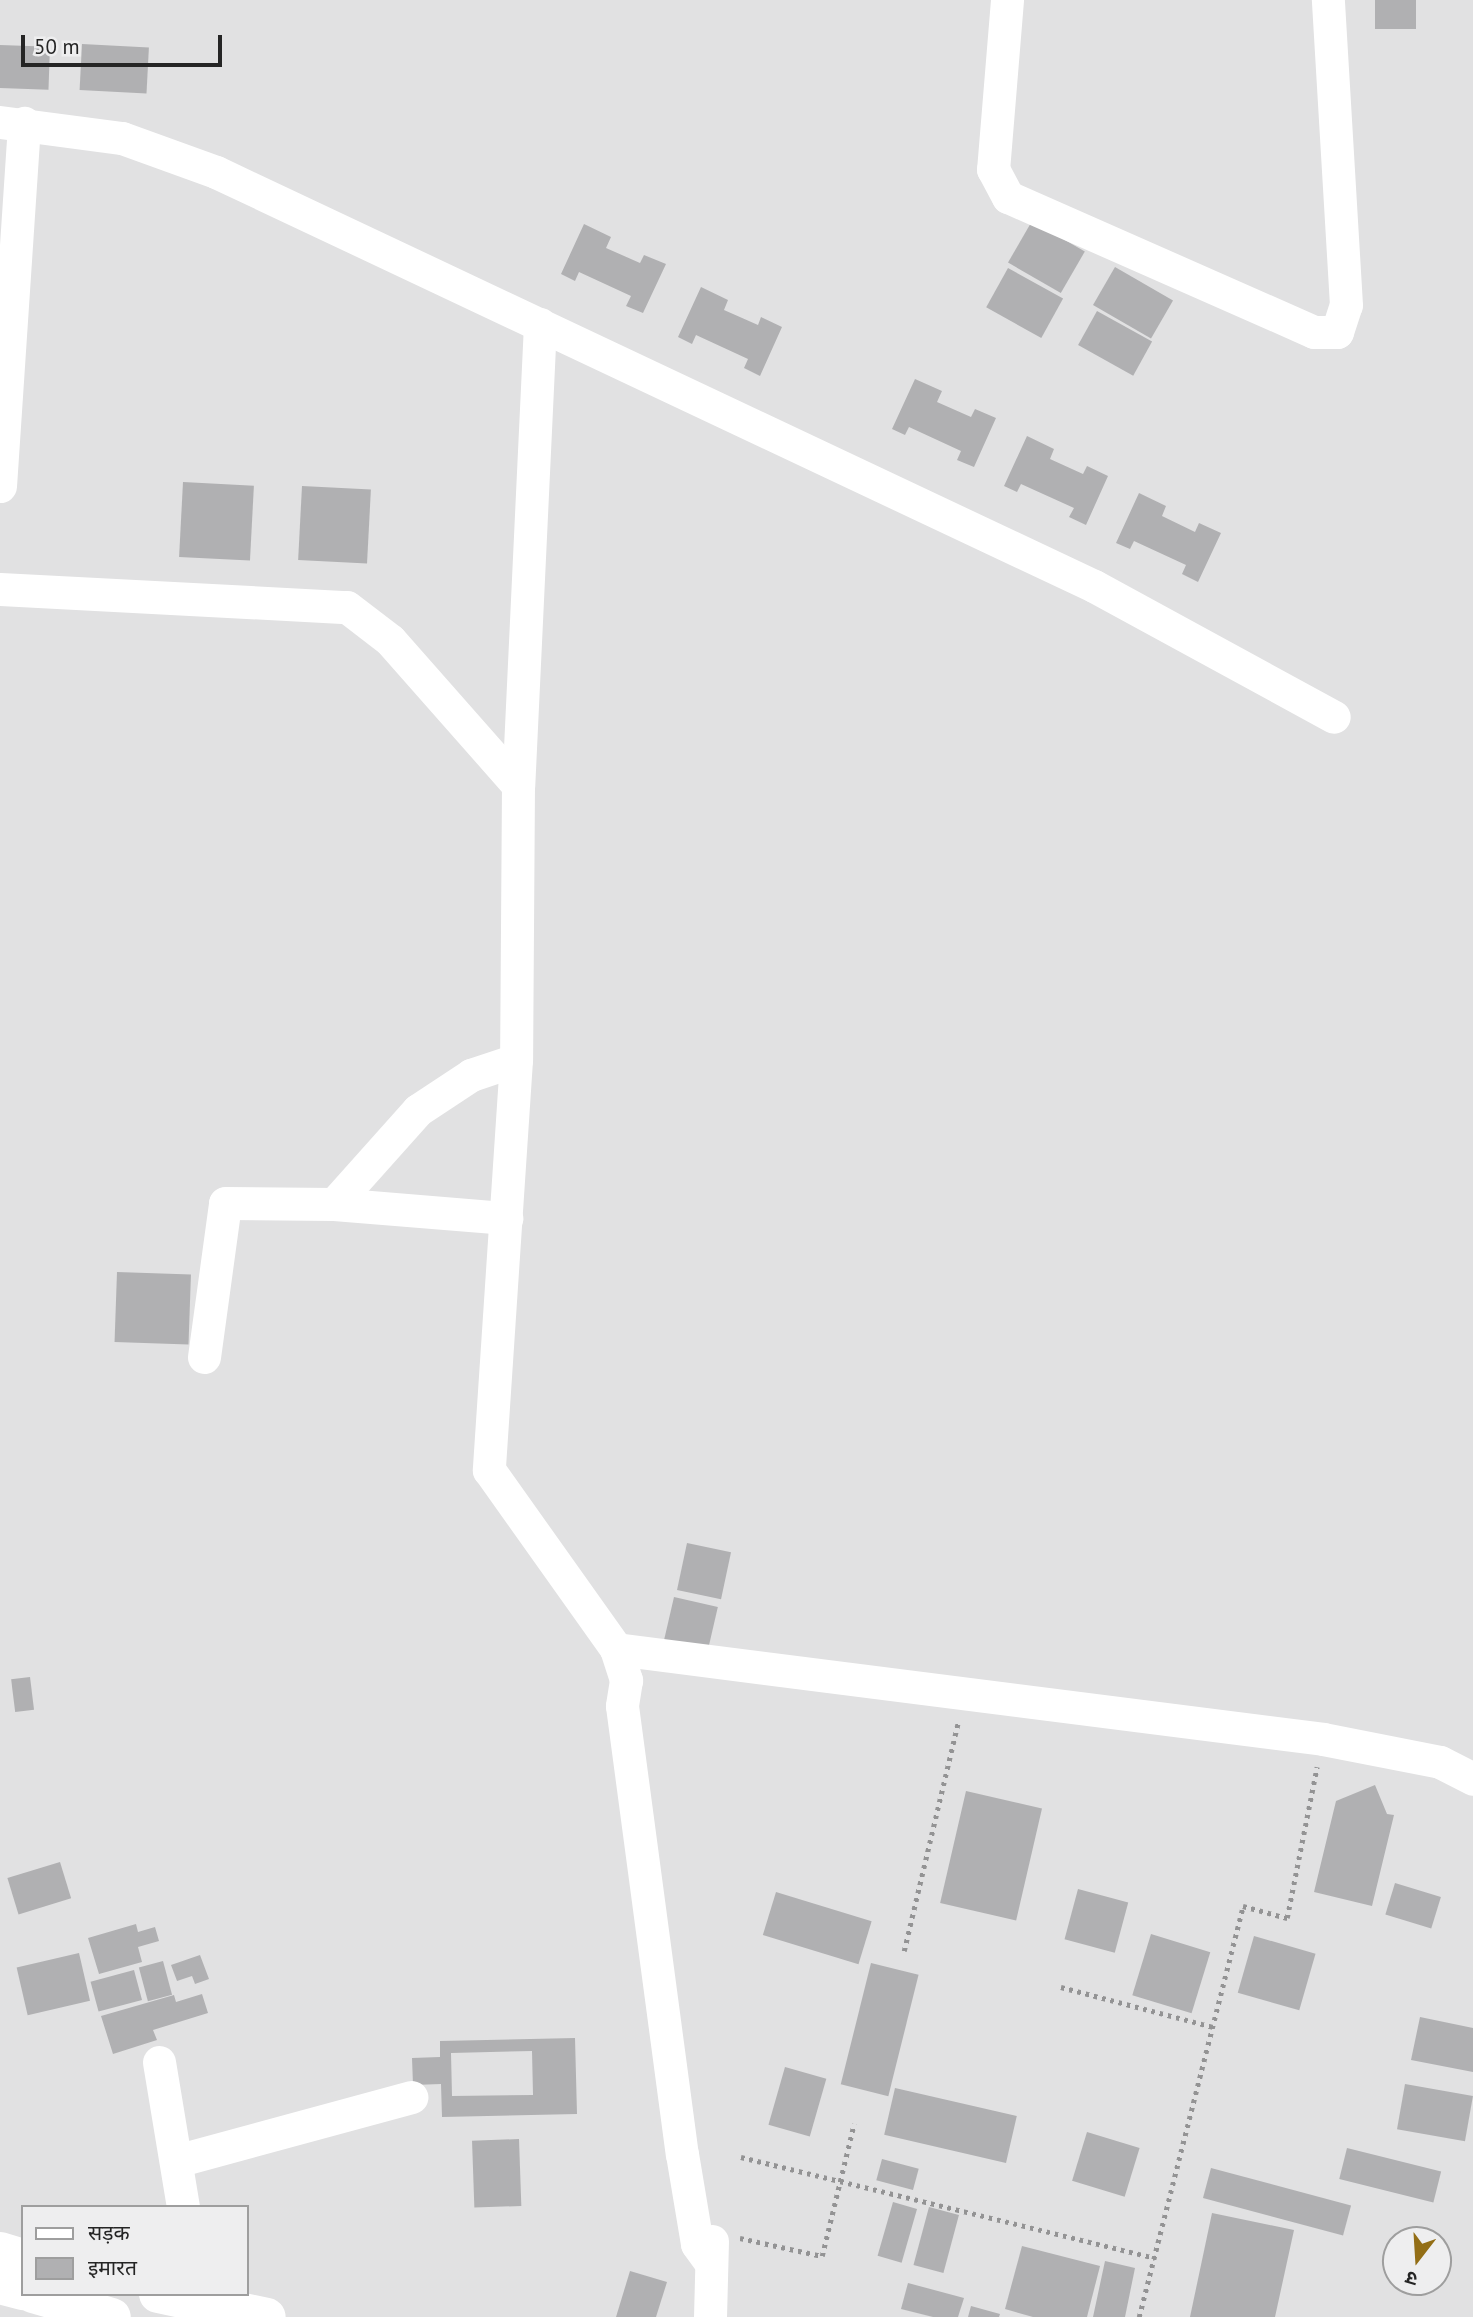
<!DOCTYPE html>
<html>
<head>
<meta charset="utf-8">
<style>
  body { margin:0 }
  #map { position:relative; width:1473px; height:2317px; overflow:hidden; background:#e1e1e2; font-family:"PT Sans","Noto Sans Devanagari",sans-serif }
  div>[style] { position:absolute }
  .building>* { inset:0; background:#b0b0b2; transform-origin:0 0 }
  .path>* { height:4.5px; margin-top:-2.25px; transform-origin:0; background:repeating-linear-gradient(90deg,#939394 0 3.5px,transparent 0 8.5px) }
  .minor>* { height:33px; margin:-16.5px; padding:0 16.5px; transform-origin:16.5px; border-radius:16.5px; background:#fff }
  .major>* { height:38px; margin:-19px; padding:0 19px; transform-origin:19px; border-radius:19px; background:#fff }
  span { translate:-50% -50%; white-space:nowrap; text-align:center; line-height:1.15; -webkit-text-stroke:5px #eeeeef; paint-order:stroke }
  .legend { position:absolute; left:21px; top:2205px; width:228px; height:91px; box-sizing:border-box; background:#eeeeef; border:2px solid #9e9e9e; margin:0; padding:9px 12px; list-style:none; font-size:21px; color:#252525 }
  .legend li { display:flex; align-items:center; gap:14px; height:35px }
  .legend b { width:35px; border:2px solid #9e9e9e }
  .north { position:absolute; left:1382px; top:2226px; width:70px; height:70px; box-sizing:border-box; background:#eeeeef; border:2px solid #9e9e9e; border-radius:50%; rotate:197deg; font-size:19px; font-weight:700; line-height:28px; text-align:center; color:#252525 }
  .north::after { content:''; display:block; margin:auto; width:24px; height:32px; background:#936e16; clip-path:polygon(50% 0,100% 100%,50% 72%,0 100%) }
  .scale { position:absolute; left:21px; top:35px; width:201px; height:32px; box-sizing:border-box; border:4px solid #252525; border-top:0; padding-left:9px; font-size:21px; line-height:24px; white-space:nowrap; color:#252525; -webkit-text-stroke:5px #eeeeef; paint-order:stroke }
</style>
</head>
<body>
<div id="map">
  <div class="building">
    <i style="left:1375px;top:0;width:41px;height:29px"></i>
    <i style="left:82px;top:44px;width:67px;height:46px;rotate:3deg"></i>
    <i style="left:0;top:45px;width:50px;height:43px;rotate:2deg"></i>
    <i style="left:1032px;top:221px;width:61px;height:48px;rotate:30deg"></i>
    <i style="clip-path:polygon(584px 224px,611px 237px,606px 248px,640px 263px,644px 255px,666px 264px,643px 313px,626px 306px,631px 296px,579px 272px,575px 281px,561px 274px)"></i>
    <i style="left:1115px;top:267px;width:67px;height:44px;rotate:30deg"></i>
    <i style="left:1008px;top:268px;width:63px;height:45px;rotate:29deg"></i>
    <i style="clip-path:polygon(701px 287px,728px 300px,724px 310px,758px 325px,761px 317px,782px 327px,760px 376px,744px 368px,748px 359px,696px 335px,692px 344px,678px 337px)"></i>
    <i style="left:1097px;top:311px;width:63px;height:39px;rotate:29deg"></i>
    <i style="clip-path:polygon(915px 379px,942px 391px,937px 402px,971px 417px,975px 409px,996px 418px,974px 467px,957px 460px,961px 451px,909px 427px,905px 435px,892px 429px)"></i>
    <i style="clip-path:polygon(1027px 436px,1054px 449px,1050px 459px,1083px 474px,1087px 466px,1108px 476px,1086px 525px,1069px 517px,1074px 508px,1021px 484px,1017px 492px,1004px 486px)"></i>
    <i style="left:183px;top:482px;width:71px;height:75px;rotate:3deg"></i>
    <i style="left:302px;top:486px;width:69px;height:74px;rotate:3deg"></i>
    <i style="clip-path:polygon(1139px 493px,1166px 506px,1162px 516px,1195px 532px,1199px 523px,1221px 533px,1198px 582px,1182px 574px,1186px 565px,1134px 541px,1130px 549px,1116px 543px)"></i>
    <i style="left:117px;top:1272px;width:74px;height:70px;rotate:2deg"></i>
    <i style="left:687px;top:1543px;width:45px;height:48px;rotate:12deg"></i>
    <i style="left:674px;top:1597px;width:45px;height:49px;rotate:13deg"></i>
    <i style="left:30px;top:1677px;width:33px;height:19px;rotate:83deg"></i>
    <i style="clip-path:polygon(1375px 1785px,1387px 1814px,1394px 1815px,1372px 1906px,1314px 1892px,1336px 1801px)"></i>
    <i style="left:966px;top:1791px;width:78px;height:115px;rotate:13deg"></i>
    <i style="left:60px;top:1862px;width:38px;height:55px;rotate:73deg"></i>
    <i style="left:1395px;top:1883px;width:48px;height:33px;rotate:17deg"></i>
    <i style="left:1078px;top:1889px;width:52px;height:52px;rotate:15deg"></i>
    <i style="left:776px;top:1892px;width:100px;height:45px;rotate:17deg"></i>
    <i style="clip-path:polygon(136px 1924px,138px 1932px,155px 1927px,159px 1941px,138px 1947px,142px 1962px,99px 1974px,88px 1938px)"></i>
    <i style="left:1151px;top:1934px;width:62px;height:64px;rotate:17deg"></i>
    <i style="left:1254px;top:1936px;width:64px;height:59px;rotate:16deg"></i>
    <i style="left:79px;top:1953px;width:49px;height:64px;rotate:77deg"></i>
    <i style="clip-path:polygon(200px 1955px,209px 1979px,195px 1984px,192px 1976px,177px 1981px,171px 1965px)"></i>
    <i style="left:163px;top:1961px;width:35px;height:25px;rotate:75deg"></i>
    <i style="left:871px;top:1963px;width:49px;height:125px;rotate:14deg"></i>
    <i style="left:134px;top:1970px;width:31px;height:45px;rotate:75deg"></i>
    <i style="clip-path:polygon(202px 1994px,208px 2013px,153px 2030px,157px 2040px,113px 2054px,101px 2016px,174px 1995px,176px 2002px)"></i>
    <i style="clip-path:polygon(1420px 2017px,1473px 2028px,1473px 2072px,1411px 2060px)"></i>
    <i style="clip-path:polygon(evenodd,575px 2038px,577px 2114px,442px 2117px,441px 2084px,413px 2085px,412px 2058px,440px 2057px,440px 2041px,575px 2038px,532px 2051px,533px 2095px,452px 2096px,451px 2053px,532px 2051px)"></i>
    <i style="left:785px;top:2067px;width:43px;height:60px;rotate:16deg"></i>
    <i style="left:1405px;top:2084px;width:69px;height:46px;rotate:10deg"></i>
    <i style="left:895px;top:2088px;width:125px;height:48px;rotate:13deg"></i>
    <i style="left:1087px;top:2132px;width:55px;height:51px;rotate:17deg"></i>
    <i style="left:519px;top:2139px;width:67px;height:47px;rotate:88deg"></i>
    <i style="left:1347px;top:2148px;width:97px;height:32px;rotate:14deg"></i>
    <i style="left:882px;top:2159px;width:38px;height:22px;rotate:15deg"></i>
    <i style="left:1211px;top:2168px;width:145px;height:31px;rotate:15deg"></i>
    <i style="left:893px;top:2202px;width:25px;height:56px;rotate:16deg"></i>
    <i style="left:929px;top:2207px;width:31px;height:60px;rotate:15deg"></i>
    <i style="clip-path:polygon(1212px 2213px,1294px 2230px,1275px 2317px,1190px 2317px)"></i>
    <i style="clip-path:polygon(1022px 2246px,1100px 2266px,1087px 2317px,1033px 2317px,1005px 2309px)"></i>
    <i style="clip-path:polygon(1105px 2261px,1135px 2268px,1125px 2317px,1093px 2317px)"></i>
    <i style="clip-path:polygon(630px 2271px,667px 2282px,656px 2317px,616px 2317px)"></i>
    <i style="clip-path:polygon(908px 2283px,964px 2298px,958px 2317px,933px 2317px,901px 2309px)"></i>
    <i style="clip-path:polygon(971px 2306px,1000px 2314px,999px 2317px,968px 2317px)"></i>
  </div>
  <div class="path">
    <i style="left:904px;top:1951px;width:235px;rotate:-76.7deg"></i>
    <i style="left:1061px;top:1987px;width:158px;rotate:14.7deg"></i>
    <i style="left:741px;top:2157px;width:426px;rotate:13.7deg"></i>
    <i style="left:740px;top:2238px;width:84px;rotate:12.4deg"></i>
    <i style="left:822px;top:2256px;width:136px;rotate:-76.4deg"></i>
    <i style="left:1139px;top:2317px;width:424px;rotate:-75.8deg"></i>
    <i style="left:1243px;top:1906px;width:46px;rotate:15.3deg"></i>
    <i style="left:1287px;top:1918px;width:154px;rotate:-78.8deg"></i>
  </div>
  <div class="minor">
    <i style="left:1007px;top:0;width:170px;rotate:94.7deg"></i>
    <i style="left:993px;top:169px;width:32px;rotate:62deg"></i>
    <i style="left:1008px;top:197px;width:334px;rotate:23.8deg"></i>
    <i style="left:1314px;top:332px;width:23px"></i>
    <i style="left:1337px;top:332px;width:28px;rotate:-72deg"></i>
    <i style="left:1346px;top:305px;width:306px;rotate:-93.4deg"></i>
    <i style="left:0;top:122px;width:123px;rotate:7.5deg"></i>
    <i style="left:122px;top:138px;width:100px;rotate:19.9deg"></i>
    <i style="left:216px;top:172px;width:971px;rotate:25.25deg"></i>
    <i style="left:1094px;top:586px;width:273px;rotate:28.6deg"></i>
    <i style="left:540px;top:324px;width:462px;rotate:92.7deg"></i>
    <i style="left:518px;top:785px;width:275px;rotate:90.4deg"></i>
    <i style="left:516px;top:1060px;width:411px;rotate:93.8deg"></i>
    <i style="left:489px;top:1470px;width:219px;rotate:54.6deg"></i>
    <i style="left:616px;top:1649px;width:33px;rotate:72deg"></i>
    <i style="left:626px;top:1680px;width:26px;rotate:99deg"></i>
    <i style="left:622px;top:1706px;width:452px;rotate:82.4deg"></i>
    <i style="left:682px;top:2154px;width:91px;rotate:80.5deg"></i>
    <i style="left:697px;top:2244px;width:22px;rotate:54deg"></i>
    <i style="left:0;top:486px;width:364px;rotate:-86.2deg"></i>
    <i style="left:0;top:589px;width:347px;rotate:3deg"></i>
    <i style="left:347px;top:607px;width:54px;rotate:37.5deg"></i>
    <i style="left:390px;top:640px;width:193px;rotate:48.6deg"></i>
    <i style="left:334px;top:1204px;width:126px;rotate:-48.2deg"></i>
    <i style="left:418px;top:1110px;width:64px;rotate:-33.4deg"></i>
    <i style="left:471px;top:1075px;width:47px;rotate:-18.4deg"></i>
    <i style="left:204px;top:1357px;width:155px;rotate:-82.2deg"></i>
    <i style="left:225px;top:1203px;width:109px;rotate:0.5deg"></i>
    <i style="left:334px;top:1204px;width:173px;rotate:4.7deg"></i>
    <i style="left:616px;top:1649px;width:713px;rotate:7.25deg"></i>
    <i style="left:1323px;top:1739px;width:119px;rotate:11.1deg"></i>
    <i style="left:1440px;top:1762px;width:37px;rotate:27deg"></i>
    <i style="left:159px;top:2062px;width:147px;rotate:80.6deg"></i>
    <i style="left:176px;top:2161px;width:244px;rotate:-15.2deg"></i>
    <i style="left:710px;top:2317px;width:76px;rotate:-88.5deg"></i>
  </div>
  <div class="major">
    <i style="left:0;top:2251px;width:24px;rotate:17deg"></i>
    <i style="left:0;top:2285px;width:24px;rotate:15deg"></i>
    <i style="left:33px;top:2294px;width:82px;rotate:16.2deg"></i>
    <i style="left:158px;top:2294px;width:111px;rotate:11.9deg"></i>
  </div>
  <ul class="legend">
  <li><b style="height:9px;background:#fff"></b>सड़क</li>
  <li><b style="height:19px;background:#b0b0b2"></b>इमारत</li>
  </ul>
  <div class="north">उ</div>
  <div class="scale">50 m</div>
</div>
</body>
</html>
